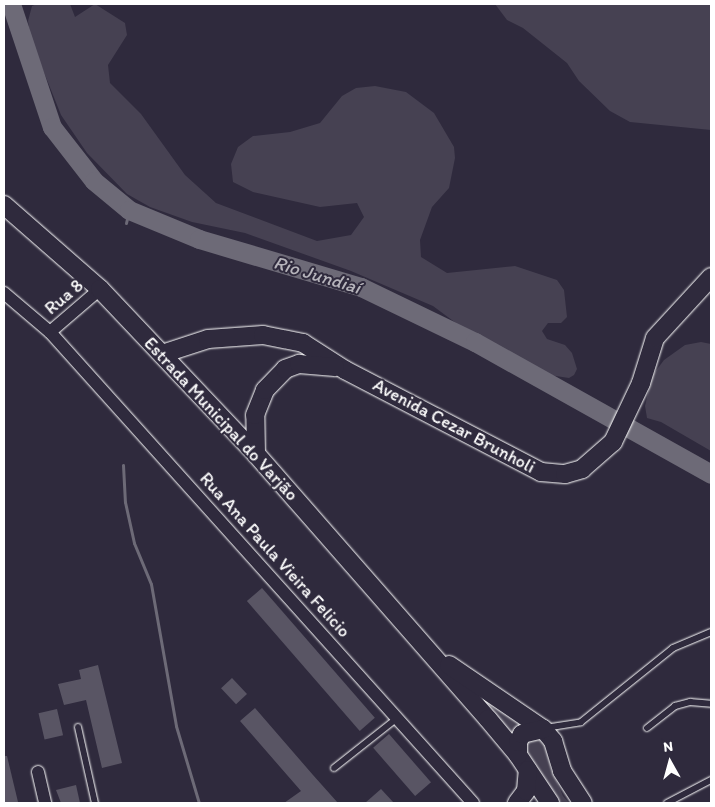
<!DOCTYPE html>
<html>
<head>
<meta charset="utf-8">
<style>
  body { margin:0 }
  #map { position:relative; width:715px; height:807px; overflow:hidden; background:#2f2a3d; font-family:Itim,sans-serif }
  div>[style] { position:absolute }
  .green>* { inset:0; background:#464152 }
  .stream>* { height:3px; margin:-1.5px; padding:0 1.5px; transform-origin:1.5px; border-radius:1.5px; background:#6d6a77 }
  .river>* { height:19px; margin:-9.5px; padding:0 9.5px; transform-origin:9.5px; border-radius:9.5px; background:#6d6a77 }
  .building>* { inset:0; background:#595564; transform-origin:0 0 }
  .roads { filter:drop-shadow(0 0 1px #fff) drop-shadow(0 0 1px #fff) }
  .lane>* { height:6px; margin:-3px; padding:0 3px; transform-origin:3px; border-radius:3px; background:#2f2a3d }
  .street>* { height:12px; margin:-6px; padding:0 6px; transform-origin:6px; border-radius:6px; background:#2f2a3d }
  .secondary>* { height:18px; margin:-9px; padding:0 9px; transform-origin:9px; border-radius:9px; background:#2f2a3d }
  span { translate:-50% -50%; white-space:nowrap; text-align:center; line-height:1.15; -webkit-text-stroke:4px #2f2a3d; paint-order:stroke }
  .street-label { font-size:18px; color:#fff }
  .water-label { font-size:19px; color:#b6b4bb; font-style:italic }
  .frame { position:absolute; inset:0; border:5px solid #fff; pointer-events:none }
  .north { position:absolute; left:645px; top:737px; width:50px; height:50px; -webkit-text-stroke:4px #2f2a3d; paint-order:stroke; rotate:353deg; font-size:14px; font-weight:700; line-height:20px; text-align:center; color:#fff }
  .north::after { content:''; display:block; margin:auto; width:18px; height:22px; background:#fff; clip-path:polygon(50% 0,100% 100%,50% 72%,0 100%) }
</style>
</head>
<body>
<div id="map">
  <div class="green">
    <i style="clip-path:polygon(37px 4px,70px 4px,75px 17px,95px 4px,125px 23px,127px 35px,108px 65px,110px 83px,141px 114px,185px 175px,216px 203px,317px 241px,351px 235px,364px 217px,357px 203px,320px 207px,253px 192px,233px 182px,231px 164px,238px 147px,253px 136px,290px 132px,320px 123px,342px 96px,356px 88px,375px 86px,406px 92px,434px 113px,454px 147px,455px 158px,449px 188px,432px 207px,420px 240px,421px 257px,447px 273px,515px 266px,557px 280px,564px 290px,567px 317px,561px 323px,548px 323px,542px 331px,547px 339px,565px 345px,572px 353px,577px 369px,574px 375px,569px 378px,549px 375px,503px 358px,433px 306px,351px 271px,245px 233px,192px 222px,150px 207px,127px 194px,87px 153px,61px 115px,31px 40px,28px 21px,32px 6px)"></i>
    <i style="clip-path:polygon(495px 4px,711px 4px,711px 130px,630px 122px,610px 111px,579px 81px,567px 63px,523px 28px,507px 20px)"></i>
    <i style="clip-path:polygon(701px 342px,711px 344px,711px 451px,661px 422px,647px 418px,645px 406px,652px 376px,664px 360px,685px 345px)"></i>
    <i style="clip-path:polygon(462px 683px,524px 719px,512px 738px)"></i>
    <i style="clip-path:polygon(532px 737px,541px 739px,545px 744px,551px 769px,563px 796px,569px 803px,560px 803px,524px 755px,525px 744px)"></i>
  </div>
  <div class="stream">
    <i style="left:126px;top:223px;width:13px;rotate:-77deg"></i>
    <i style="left:123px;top:465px;width:37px;rotate:87deg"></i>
    <i style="left:125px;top:502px;width:42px;rotate:77.6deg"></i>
    <i style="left:134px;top:543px;width:44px;rotate:67.5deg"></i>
    <i style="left:151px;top:584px;width:144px;rotate:80deg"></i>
    <i style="left:176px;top:726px;width:80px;rotate:73.4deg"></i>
  </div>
  <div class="river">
    <i style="left:11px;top:4px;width:130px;rotate:71.6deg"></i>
    <i style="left:52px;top:127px;width:68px;rotate:52.1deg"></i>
    <i style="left:94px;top:181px;width:45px;rotate:39.6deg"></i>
    <i style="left:129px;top:210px;width:76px;rotate:22.5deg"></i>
    <i style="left:199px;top:239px;width:169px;rotate:16.5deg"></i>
    <i style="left:361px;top:287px;width:127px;rotate:25.8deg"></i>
    <i style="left:475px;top:342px;width:270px;rotate:29.2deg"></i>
  </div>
  <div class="building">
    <i style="left:262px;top:588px;width:172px;height:20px;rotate:49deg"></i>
    <i style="clip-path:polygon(98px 665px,122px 763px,102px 768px,86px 700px,64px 705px,58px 684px,81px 679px,79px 670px)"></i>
    <i style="left:232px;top:678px;width:22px;height:15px;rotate:47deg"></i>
    <i style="clip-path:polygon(255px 708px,313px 775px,338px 803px,284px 803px,301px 791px,240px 721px)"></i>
    <i style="left:57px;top:709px;width:27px;height:19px;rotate:77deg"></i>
    <i style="left:389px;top:734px;width:64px;height:21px;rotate:49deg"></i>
    <i style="clip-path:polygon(4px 756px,7px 756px,18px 802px,13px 803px,4px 803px)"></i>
    <i style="clip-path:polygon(76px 785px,80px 803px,61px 803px,56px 790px)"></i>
    <i style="clip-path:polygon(381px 789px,394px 803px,365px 803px)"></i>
  </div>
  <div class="roads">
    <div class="lane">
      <i style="left:78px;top:727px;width:78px;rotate:77.4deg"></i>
      <i style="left:545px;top:728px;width:36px;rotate:-9deg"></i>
      <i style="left:581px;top:722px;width:118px;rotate:-38.8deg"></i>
      <i style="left:673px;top:648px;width:41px;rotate:-22.8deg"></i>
      <i style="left:647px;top:728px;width:36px;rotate:-38deg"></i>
      <i style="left:675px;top:706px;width:16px;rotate:-15deg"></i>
      <i style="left:690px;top:702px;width:21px;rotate:5deg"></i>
      <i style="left:334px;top:768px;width:79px;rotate:-38.3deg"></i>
      <i style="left:667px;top:803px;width:50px;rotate:-27.6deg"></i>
    </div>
    <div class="street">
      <i style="left:4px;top:293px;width:60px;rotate:40.3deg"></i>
      <i style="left:50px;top:332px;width:66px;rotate:-40.7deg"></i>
      <i style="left:50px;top:332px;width:633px;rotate:48.07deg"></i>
      <i style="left:38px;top:772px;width:32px;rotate:77deg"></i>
    </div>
    <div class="secondary">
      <i style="left:4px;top:205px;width:128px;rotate:41.2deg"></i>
      <i style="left:100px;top:289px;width:227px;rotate:46.6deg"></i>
      <i style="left:256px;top:454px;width:352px;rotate:48.8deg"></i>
      <i style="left:488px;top:719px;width:47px;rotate:50.2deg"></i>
      <i style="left:518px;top:755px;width:58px;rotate:56.3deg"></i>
      <i style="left:162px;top:354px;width:48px;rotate:-18.1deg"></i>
      <i style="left:208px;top:339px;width:55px;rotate:-4.2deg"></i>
      <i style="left:263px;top:335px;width:41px;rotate:11.3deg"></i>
      <i style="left:303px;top:343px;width:50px;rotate:32.7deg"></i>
      <i style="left:345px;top:370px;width:221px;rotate:27.5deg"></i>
      <i style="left:541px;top:472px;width:24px;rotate:5deg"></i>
      <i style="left:565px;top:474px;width:18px;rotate:-16deg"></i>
      <i style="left:582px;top:469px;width:41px;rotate:-41.1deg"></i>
      <i style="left:613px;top:442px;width:65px;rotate:-64.6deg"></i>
      <i style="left:641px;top:383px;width:47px;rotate:-72.7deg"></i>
      <i style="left:655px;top:338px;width:83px;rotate:-47.4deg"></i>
      <i style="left:256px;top:454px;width:39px;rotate:-91deg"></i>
      <i style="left:255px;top:415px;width:27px;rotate:-68deg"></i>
      <i style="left:265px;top:390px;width:29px;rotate:-46deg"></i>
      <i style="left:285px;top:369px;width:15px;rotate:-20deg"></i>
      <i style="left:299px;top:364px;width:36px;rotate:5deg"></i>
      <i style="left:449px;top:665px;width:114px;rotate:34.2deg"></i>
      <i style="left:543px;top:729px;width:16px;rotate:50deg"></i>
      <i style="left:553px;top:741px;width:31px;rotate:73deg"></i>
      <i style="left:562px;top:771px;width:38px;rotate:57deg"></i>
      <i style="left:518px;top:755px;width:13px;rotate:-90deg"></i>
      <i style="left:518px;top:742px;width:9px;rotate:-63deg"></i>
      <i style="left:522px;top:734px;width:22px;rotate:-13deg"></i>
      <i style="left:517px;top:803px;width:15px;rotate:-53deg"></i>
      <i style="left:526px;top:791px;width:21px;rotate:-85deg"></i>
    </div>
  </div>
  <div class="street-label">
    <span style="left:64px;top:297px;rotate:-40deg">Rua 8</span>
    <span style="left:221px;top:419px;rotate:47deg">Estrada Municipal do Varjão</span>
    <span style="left:454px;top:426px;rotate:28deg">Avenida Cezar Brunholi</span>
    <span style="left:275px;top:555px;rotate:48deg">Rua Ana Paula Vieira Felicio</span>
  </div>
  <div class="water-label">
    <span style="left:317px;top:275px;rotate:17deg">Rio Jundiaí</span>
  </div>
  <div class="frame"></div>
  <div class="north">N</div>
</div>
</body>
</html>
